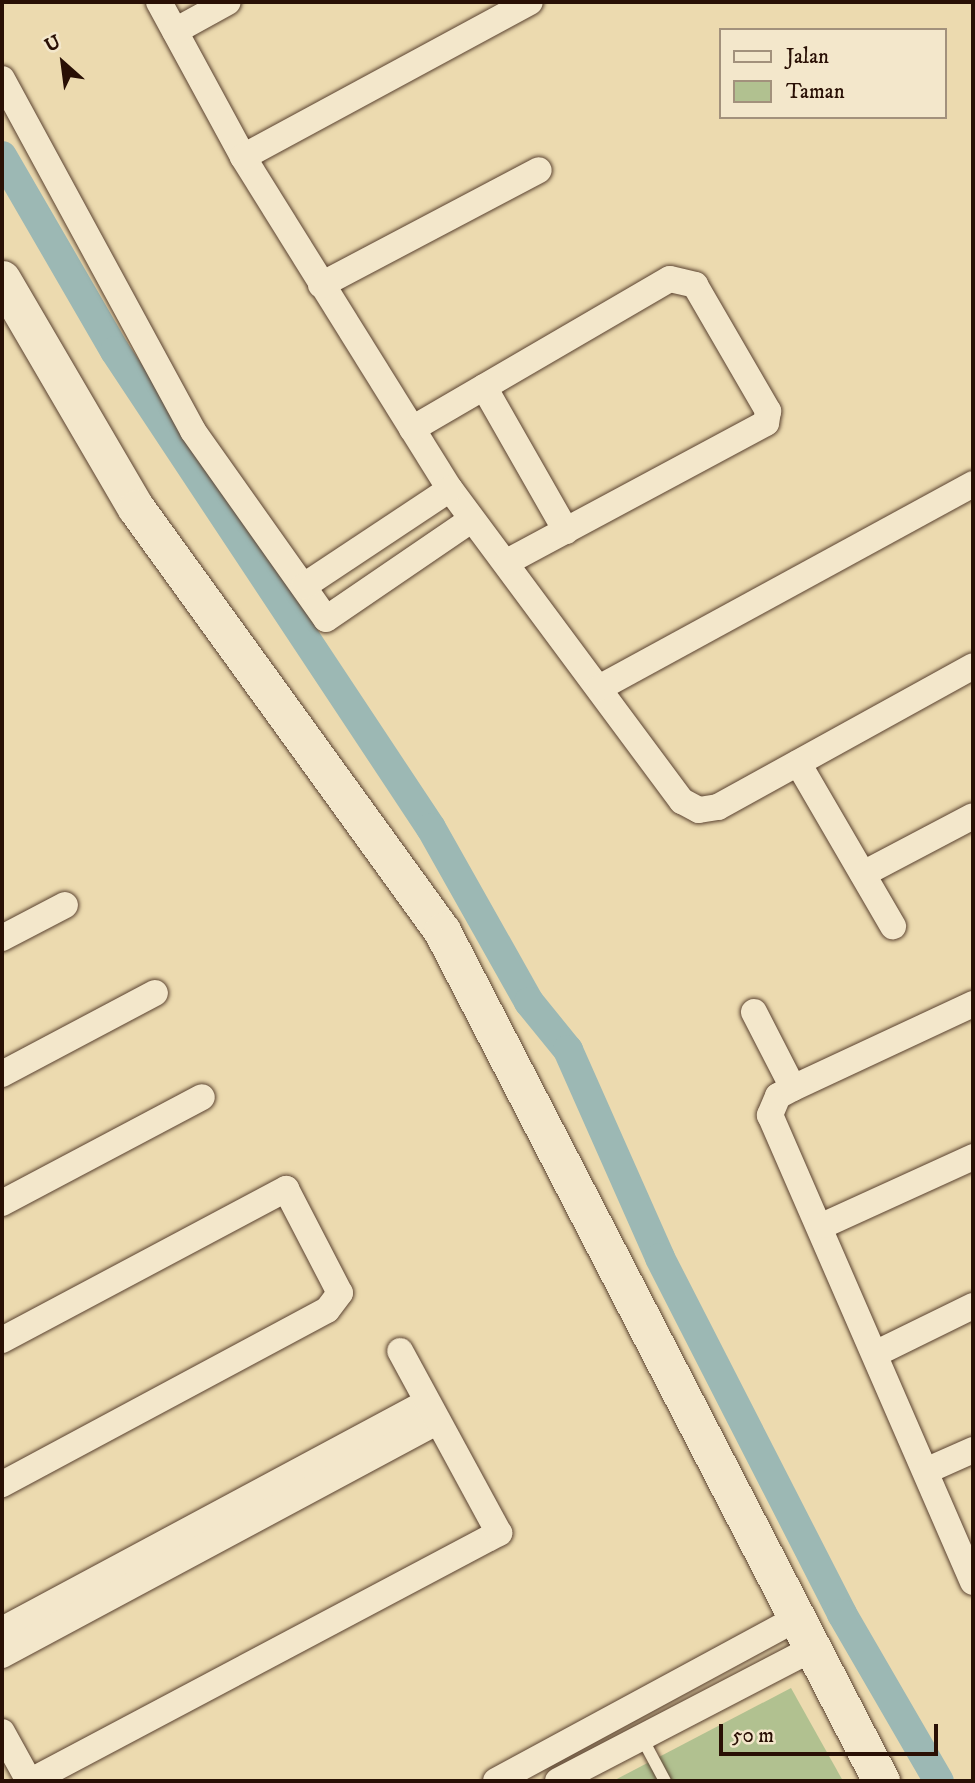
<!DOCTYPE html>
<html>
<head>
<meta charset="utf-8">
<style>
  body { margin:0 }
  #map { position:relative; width:975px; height:1783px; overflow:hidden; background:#ecdaaf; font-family:"IM FELL DW Pica",serif }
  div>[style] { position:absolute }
  .green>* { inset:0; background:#b1c190 }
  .canal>* { height:30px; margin:-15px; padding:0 15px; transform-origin:15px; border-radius:15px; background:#9cb8b4 }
  .roads { filter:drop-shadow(0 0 2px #5a4230) drop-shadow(0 0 2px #5a4230) }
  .lane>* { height:12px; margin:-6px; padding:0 6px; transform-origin:6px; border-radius:6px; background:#f3e7cb }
  .street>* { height:26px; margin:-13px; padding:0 13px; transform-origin:13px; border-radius:13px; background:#f3e7cb }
  .secondary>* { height:37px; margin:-18.5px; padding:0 18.5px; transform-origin:18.5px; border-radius:18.5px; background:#f3e7cb }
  span { translate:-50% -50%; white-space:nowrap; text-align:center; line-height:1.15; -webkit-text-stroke:6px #f3e7cb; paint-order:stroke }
  .frame { position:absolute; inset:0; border:4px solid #291005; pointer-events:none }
  .legend { position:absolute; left:719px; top:28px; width:228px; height:91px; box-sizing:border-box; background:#f3e7cb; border:2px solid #a2917c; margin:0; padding:9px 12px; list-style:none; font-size:21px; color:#291005 }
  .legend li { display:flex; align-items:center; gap:14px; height:35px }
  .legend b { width:35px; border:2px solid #a2917c }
  .north { position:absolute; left:28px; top:28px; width:70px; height:70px; -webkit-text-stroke:5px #f3e7cb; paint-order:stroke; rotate:332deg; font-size:19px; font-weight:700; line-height:28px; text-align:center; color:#291005 }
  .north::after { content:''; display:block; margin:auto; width:24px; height:32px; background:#291005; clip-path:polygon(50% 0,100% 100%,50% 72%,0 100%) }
  .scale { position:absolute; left:719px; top:1724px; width:219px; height:32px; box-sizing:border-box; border:4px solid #291005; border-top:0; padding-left:9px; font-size:21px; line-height:24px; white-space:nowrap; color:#291005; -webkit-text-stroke:5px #f3e7cb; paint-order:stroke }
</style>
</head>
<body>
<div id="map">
  <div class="green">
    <i style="clip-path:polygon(791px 1688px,843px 1781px,613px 1781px)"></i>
  </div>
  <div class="canal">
    <i style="left:2px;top:156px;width:225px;rotate:59.9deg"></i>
    <i style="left:115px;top:351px;width:572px;rotate:56.48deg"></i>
    <i style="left:431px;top:828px;width:200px;rotate:60.6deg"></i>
    <i style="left:529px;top:1002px;width:62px;rotate:50.9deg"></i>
    <i style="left:568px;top:1050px;width:227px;rotate:66.1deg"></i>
    <i style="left:660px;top:1258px;width:400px;rotate:62.9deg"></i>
    <i style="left:842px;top:1614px;width:193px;rotate:59.9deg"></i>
  </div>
  <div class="roads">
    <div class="lane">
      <i style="left:642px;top:1738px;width:49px;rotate:61.9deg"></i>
    </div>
    <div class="street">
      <i style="left:159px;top:2px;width:176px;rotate:61.5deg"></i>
      <i style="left:243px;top:157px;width:391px;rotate:58.1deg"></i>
      <i style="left:450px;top:489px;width:389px;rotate:53.4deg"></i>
      <i style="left:682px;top:801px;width:19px;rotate:28deg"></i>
      <i style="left:699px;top:810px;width:19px;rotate:-9deg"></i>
      <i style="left:718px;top:807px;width:291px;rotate:-28.9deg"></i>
      <i style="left:175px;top:31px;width:60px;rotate:-28.7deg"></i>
      <i style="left:2px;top:79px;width:400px;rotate:61.5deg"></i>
      <i style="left:193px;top:431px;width:230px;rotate:54.7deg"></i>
      <i style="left:326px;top:619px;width:176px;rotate:-34.3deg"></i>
      <i style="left:243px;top:157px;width:326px;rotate:-28.4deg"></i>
      <i style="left:321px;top:285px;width:246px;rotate:-27.8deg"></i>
      <i style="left:484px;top:387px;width:166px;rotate:60.3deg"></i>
      <i style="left:412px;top:429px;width:298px;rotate:-30.2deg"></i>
      <i style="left:670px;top:279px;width:26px;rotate:13deg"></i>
      <i style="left:695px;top:285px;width:146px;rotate:59.9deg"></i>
      <i style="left:768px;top:411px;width:12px;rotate:99deg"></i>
      <i style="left:766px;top:423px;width:294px;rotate:151.8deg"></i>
      <i style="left:304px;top:586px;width:175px;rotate:-33.6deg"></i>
      <i style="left:599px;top:688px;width:426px;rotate:-28.6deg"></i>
      <i style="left:798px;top:763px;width:189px;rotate:59.8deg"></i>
      <i style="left:863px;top:874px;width:124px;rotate:-27.8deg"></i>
      <i style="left:2px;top:938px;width:71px;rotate:-27.6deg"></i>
      <i style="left:973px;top:1004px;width:199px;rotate:155deg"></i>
      <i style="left:793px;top:1088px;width:17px;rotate:152deg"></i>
      <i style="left:778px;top:1096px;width:21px;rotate:113deg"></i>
      <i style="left:770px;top:1115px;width:509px;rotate:66.51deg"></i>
      <i style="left:754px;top:1012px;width:85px;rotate:62.8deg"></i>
      <i style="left:2px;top:1074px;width:173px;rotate:-27.9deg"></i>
      <i style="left:2px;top:1203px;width:226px;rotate:-27.9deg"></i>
      <i style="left:824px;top:1225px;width:164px;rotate:-24.5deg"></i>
      <i style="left:2px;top:1340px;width:322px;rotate:-28deg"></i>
      <i style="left:286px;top:1189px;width:117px;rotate:62.6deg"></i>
      <i style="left:340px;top:1293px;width:21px;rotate:127deg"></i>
      <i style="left:327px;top:1310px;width:369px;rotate:151.8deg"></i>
      <i style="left:877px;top:1353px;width:107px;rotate:-26.1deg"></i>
      <i style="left:928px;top:1470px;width:49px;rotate:-24deg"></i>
      <i style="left:2px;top:1630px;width:482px;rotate:-28.2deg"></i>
      <i style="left:2px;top:1655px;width:493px;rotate:-28.2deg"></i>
      <i style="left:2px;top:1732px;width:56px;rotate:61.1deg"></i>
      <i style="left:31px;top:1781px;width:530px;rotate:-27.92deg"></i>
      <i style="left:499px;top:1533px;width:207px;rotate:-118.5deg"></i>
      <i style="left:496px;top:1781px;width:339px;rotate:-28.4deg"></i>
      <i style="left:558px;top:1781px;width:284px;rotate:-27.5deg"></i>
    </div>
    <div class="secondary">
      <i style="left:2px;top:279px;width:265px;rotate:59.7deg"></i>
      <i style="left:136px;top:508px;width:522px;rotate:54.12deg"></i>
      <i style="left:442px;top:931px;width:957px;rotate:62.68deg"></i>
    </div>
  </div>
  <div class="frame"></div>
  <ul class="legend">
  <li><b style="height:9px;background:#f3e7cb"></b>Jalan</li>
  <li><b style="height:19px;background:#b1c190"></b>Taman</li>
  </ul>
  <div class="north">U</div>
  <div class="scale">50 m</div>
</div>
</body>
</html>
